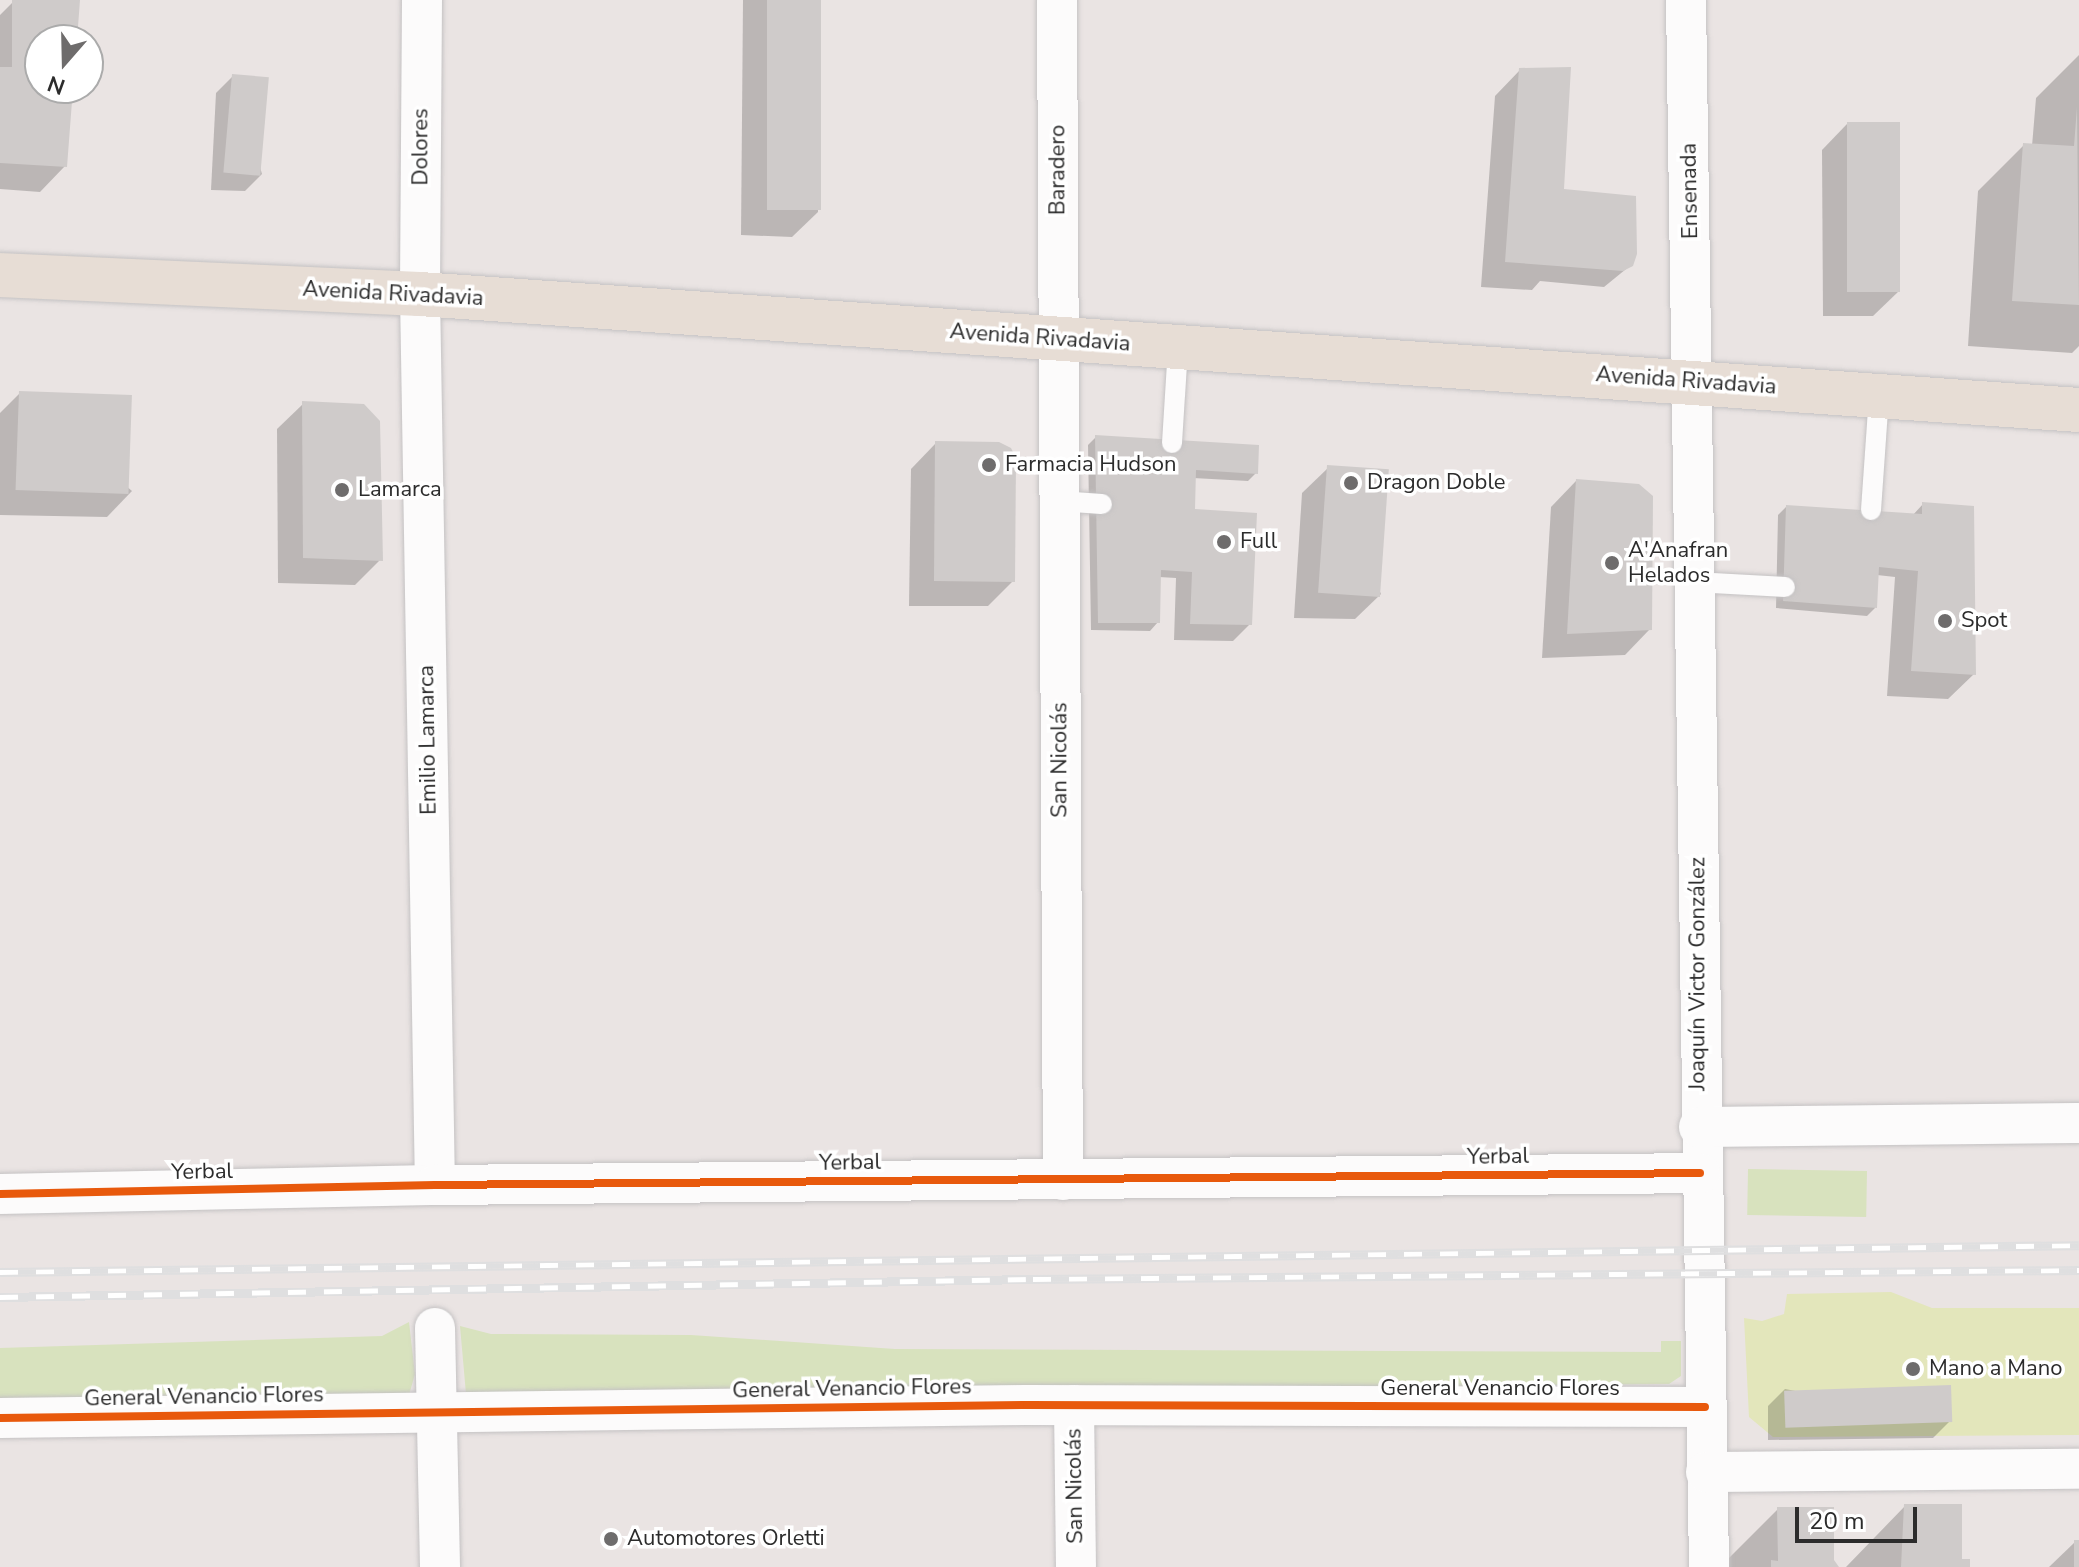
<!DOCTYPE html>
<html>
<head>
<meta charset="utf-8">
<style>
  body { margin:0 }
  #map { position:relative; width:2079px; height:1567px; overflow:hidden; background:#eae4e3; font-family:"Nunito Sans",sans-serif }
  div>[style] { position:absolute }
  .green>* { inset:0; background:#d8e2be; transform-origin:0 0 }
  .pitch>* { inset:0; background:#e3e6bb }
  .shadow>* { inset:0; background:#0003 }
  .building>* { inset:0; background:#cfcbca; transform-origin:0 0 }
  .roads { filter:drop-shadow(0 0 2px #c4c2c3) drop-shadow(0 0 2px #c4c2c3) }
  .lane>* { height:20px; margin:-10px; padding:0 10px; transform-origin:10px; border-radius:10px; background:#fcfbfb }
  .street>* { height:40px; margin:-20px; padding:0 20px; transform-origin:20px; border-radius:20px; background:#fcfbfb }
  .primary>* { height:44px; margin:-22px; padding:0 22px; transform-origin:22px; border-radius:22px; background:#e7ddd5 }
  .rail>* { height:9px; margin-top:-4.5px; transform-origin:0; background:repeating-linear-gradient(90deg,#fff 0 18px,#dfdfe0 0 36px); box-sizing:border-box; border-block:2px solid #dfdfe0 }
  .cycleway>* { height:8px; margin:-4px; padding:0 4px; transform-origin:4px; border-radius:4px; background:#e8590c }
  .dots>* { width:22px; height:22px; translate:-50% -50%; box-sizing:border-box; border:4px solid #fff; border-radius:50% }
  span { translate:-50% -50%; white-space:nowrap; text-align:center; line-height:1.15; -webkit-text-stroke:7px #fff; paint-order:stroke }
  .street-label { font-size:22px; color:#2c2c2c }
  .poi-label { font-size:22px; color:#2c2c2c }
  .left { translate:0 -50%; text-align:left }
  .north { position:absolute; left:24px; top:24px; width:80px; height:80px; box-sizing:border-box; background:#fff; border:2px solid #ababab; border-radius:50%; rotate:200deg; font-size:22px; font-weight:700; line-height:32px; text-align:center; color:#2c2c2c }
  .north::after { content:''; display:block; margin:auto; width:28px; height:36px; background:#6e6c6c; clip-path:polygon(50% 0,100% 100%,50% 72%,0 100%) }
  .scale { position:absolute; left:1795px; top:1507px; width:122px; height:36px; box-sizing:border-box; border:4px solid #2c2c2c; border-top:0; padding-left:10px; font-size:24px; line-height:28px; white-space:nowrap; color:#2c2c2c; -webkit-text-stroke:6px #fff; paint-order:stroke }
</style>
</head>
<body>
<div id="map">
  <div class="green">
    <i style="left:1867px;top:1171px;width:46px;height:119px;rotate:91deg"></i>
    <i style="clip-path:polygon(409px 1322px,415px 1374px,409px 1395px,0 1402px,0 1348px,382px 1336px)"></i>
    <i style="clip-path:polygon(460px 1326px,491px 1334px,691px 1335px,895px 1349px,1661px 1352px,1661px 1341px,1681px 1341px,1681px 1376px,1669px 1384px,466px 1394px)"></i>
  </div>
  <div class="pitch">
    <i style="clip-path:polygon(1891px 1292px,1932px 1308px,2079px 1308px,2079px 1435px,1773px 1437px,1749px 1417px,1744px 1318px,1762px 1321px,1784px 1314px,1787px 1294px)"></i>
  </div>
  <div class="shadow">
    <i style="clip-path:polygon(78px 0,75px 40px,40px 40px,40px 88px,71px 88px,65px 166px,40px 192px,0 189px,0 15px,12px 3px)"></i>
    <i style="clip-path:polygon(743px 0,819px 0,818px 212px,792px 237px,741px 235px)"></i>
    <i style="clip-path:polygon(2079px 55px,2079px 346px,2072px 353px,1968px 346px,1978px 191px,2024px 145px,2032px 146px,2036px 98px)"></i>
    <i style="clip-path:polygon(1520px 70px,1561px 195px,1631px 265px,1604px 287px,1540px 281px,1532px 290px,1481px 287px,1495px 96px)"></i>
    <i style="clip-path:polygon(233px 76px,262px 174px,245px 191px,211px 190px,216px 93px)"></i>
    <i style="clip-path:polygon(1847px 124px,1899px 291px,1873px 316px,1823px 316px,1822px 150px)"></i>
    <i style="clip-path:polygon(19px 394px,132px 491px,107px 517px,0 515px,0 413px)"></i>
    <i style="clip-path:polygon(303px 404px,380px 560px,355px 585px,278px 583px,277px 429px)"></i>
    <i style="clip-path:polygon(1096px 437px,1256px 473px,1248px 481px,1193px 478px,1192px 514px,1250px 624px,1233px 641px,1174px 640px,1176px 578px,1159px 577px,1158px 622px,1150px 631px,1091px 630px,1088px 445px)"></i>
    <i style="clip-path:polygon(936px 443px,1013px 581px,988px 606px,909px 606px,911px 469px)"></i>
    <i style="clip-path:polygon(1328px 468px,1381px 594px,1355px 619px,1294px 618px,1302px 493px)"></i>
    <i style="clip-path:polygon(1576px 481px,1650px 629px,1625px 655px,1542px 658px,1551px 507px)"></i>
    <i style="clip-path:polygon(1923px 504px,1974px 674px,1948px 699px,1887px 696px,1895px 577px,1877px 575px,1875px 608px,1867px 616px,1776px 608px,1778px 515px,1786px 507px,1912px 516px)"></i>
    <i style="clip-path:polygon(1785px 1389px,1950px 1421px,1933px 1438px,1768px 1440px,1768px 1406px)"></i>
    <i style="clip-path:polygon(1905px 1506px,1960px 1561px,1968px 1567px,1846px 1567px)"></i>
    <i style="clip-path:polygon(1778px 1509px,1832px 1509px,1834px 1567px,1720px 1567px)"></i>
    <i style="clip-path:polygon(2075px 1542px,2079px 1542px,2079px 1567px,2049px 1567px)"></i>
  </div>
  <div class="building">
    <i style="clip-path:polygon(12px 0,80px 0,77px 40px,40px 40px,40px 88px,73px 88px,67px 167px,0 163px,0 67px,12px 67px)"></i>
    <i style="left:767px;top:0;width:54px;height:210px"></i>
    <i style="clip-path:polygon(1571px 67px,1564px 189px,1636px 196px,1637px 254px,1633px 266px,1623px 271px,1505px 262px,1519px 68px)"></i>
    <i style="left:232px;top:74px;width:37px;height:99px;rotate:5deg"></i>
    <i style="clip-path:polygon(2077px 107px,2079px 305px,2012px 301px,2023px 143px,2074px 146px)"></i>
    <i style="left:1847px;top:122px;width:53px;height:170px"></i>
    <i style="left:19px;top:391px;width:113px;height:99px;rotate:2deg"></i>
    <i style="clip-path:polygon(302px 401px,364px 404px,380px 421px,383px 561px,303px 558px)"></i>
    <i style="clip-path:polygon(1095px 435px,1259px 445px,1258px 474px,1196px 470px,1195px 509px,1257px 513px,1252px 625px,1190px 624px,1192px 572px,1161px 570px,1160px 623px,1098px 623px)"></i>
    <i style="clip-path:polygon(935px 441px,999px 442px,1011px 448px,1016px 458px,1015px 582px,934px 581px)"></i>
    <i style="left:1327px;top:465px;width:62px;height:128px;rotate:4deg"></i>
    <i style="clip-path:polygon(1576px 479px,1639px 484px,1653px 496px,1652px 630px,1567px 634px)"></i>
    <i style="clip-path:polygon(1922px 502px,1974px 506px,1976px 675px,1911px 671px,1918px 571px,1879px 567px,1877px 608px,1783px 601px,1786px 505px,1922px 514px)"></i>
    <i style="left:1951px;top:1385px;width:37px;height:167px;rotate:88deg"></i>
    <i style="clip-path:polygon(1904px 1504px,1962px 1504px,1962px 1559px,1970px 1559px,1970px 1567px,1901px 1567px)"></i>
    <i style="clip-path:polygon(1777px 1507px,1834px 1507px,1834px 1560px,1839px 1567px,1771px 1567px,1771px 1560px,1778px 1561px)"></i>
    <i style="left:2074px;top:1540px;width:5px;height:27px"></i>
  </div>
  <div class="roads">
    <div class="lane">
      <i style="left:1172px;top:443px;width:95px;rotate:-86.4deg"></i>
      <i style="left:1059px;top:501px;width:43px;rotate:4deg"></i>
      <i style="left:1871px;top:510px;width:115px;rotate:-86deg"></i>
      <i style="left:1695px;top:582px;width:90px;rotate:3.2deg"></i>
    </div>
    <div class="street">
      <i style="left:422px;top:0;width:294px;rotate:90.4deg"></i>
      <i style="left:420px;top:294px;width:891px;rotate:89.04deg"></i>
      <i style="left:1057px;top:0;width:1180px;rotate:89.71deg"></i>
      <i style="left:1686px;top:0;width:1567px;rotate:89.16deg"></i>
      <i style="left:1699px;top:1127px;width:380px;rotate:-0.6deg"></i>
      <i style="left:0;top:1194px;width:435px;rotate:-1.2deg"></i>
      <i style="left:435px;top:1185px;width:1265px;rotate:-0.54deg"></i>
      <i style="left:435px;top:1328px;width:239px;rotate:88.8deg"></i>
      <i style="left:1074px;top:1405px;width:162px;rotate:89.3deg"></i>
      <i style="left:0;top:1418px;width:1027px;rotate:-0.73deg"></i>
      <i style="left:1027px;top:1405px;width:678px;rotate:0.17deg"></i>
      <i style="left:1706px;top:1472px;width:373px;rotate:-0.5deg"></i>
    </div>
    <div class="primary">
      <i style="left:0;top:275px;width:420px;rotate:2.6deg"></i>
      <i style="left:420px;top:294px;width:1663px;rotate:4deg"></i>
    </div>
  </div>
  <div class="rail">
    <i style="left:0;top:1272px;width:2079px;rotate:-0.74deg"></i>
    <i style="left:0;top:1297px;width:1033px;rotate:-1deg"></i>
    <i style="left:1033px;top:1279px;width:1046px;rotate:-0.49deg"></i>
  </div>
  <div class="cycleway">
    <i style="left:0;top:1194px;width:435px;rotate:-1.2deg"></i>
    <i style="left:435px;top:1185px;width:1265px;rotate:-0.54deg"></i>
    <i style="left:0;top:1418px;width:1027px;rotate:-0.73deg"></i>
    <i style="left:1027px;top:1405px;width:678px;rotate:0.17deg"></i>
  </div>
  <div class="dots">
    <i style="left:989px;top:465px;background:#6e6c6c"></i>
    <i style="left:1351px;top:483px;background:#6e6c6c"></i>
    <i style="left:342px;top:490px;background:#6e6c6c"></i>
    <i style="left:1224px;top:542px;background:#6e6c6c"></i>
    <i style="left:1612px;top:563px;background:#6e6c6c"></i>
    <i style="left:1945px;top:621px;background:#6e6c6c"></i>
    <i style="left:1913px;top:1369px;background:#6e6c6c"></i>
    <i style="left:611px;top:1539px;background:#6e6c6c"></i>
  </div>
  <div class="street-label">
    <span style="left:421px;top:147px;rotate:-90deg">Dolores</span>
    <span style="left:1058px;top:170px;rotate:-90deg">Baradero</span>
    <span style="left:1690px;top:191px;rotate:-91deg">Ensenada</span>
    <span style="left:393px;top:294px;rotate:3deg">Avenida Rivadavia</span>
    <span style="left:1040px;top:338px;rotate:4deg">Avenida Rivadavia</span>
    <span style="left:1686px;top:381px;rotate:4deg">Avenida Rivadavia</span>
    <span style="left:428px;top:740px;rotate:-91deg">Emilio Lamarca</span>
    <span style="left:1060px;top:760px;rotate:-90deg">San Nicolás</span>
    <span style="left:1698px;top:974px;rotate:-90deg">Joaquín Victor González</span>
    <span style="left:1498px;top:1157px;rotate:-1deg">Yerbal</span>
    <span style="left:850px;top:1163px;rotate:-1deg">Yerbal</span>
    <span style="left:202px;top:1172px;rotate:-1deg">Yerbal</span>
    <span style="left:852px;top:1389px;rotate:-1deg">General Venancio Flores</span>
    <span style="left:1500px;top:1389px">General Venancio Flores</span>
    <span style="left:204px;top:1397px;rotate:-1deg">General Venancio Flores</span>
    <span style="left:1075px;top:1486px;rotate:-91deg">San Nicolás</span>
  </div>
  <div class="poi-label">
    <span class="left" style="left:1005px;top:465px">Farmacia Hudson</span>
    <span class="left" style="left:1367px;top:483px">Dragon Doble</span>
    <span class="left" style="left:358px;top:490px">Lamarca</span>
    <span class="left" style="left:1240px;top:542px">Full</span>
    <span class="left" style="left:1628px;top:563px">A'Anafran<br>Helados</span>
    <span class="left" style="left:1961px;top:621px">Spot</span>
    <span class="left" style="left:1929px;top:1369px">Mano a Mano</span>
    <span class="left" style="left:627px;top:1539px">Automotores Orletti</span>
  </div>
  <div class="north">N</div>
  <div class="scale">20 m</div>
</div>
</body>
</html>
